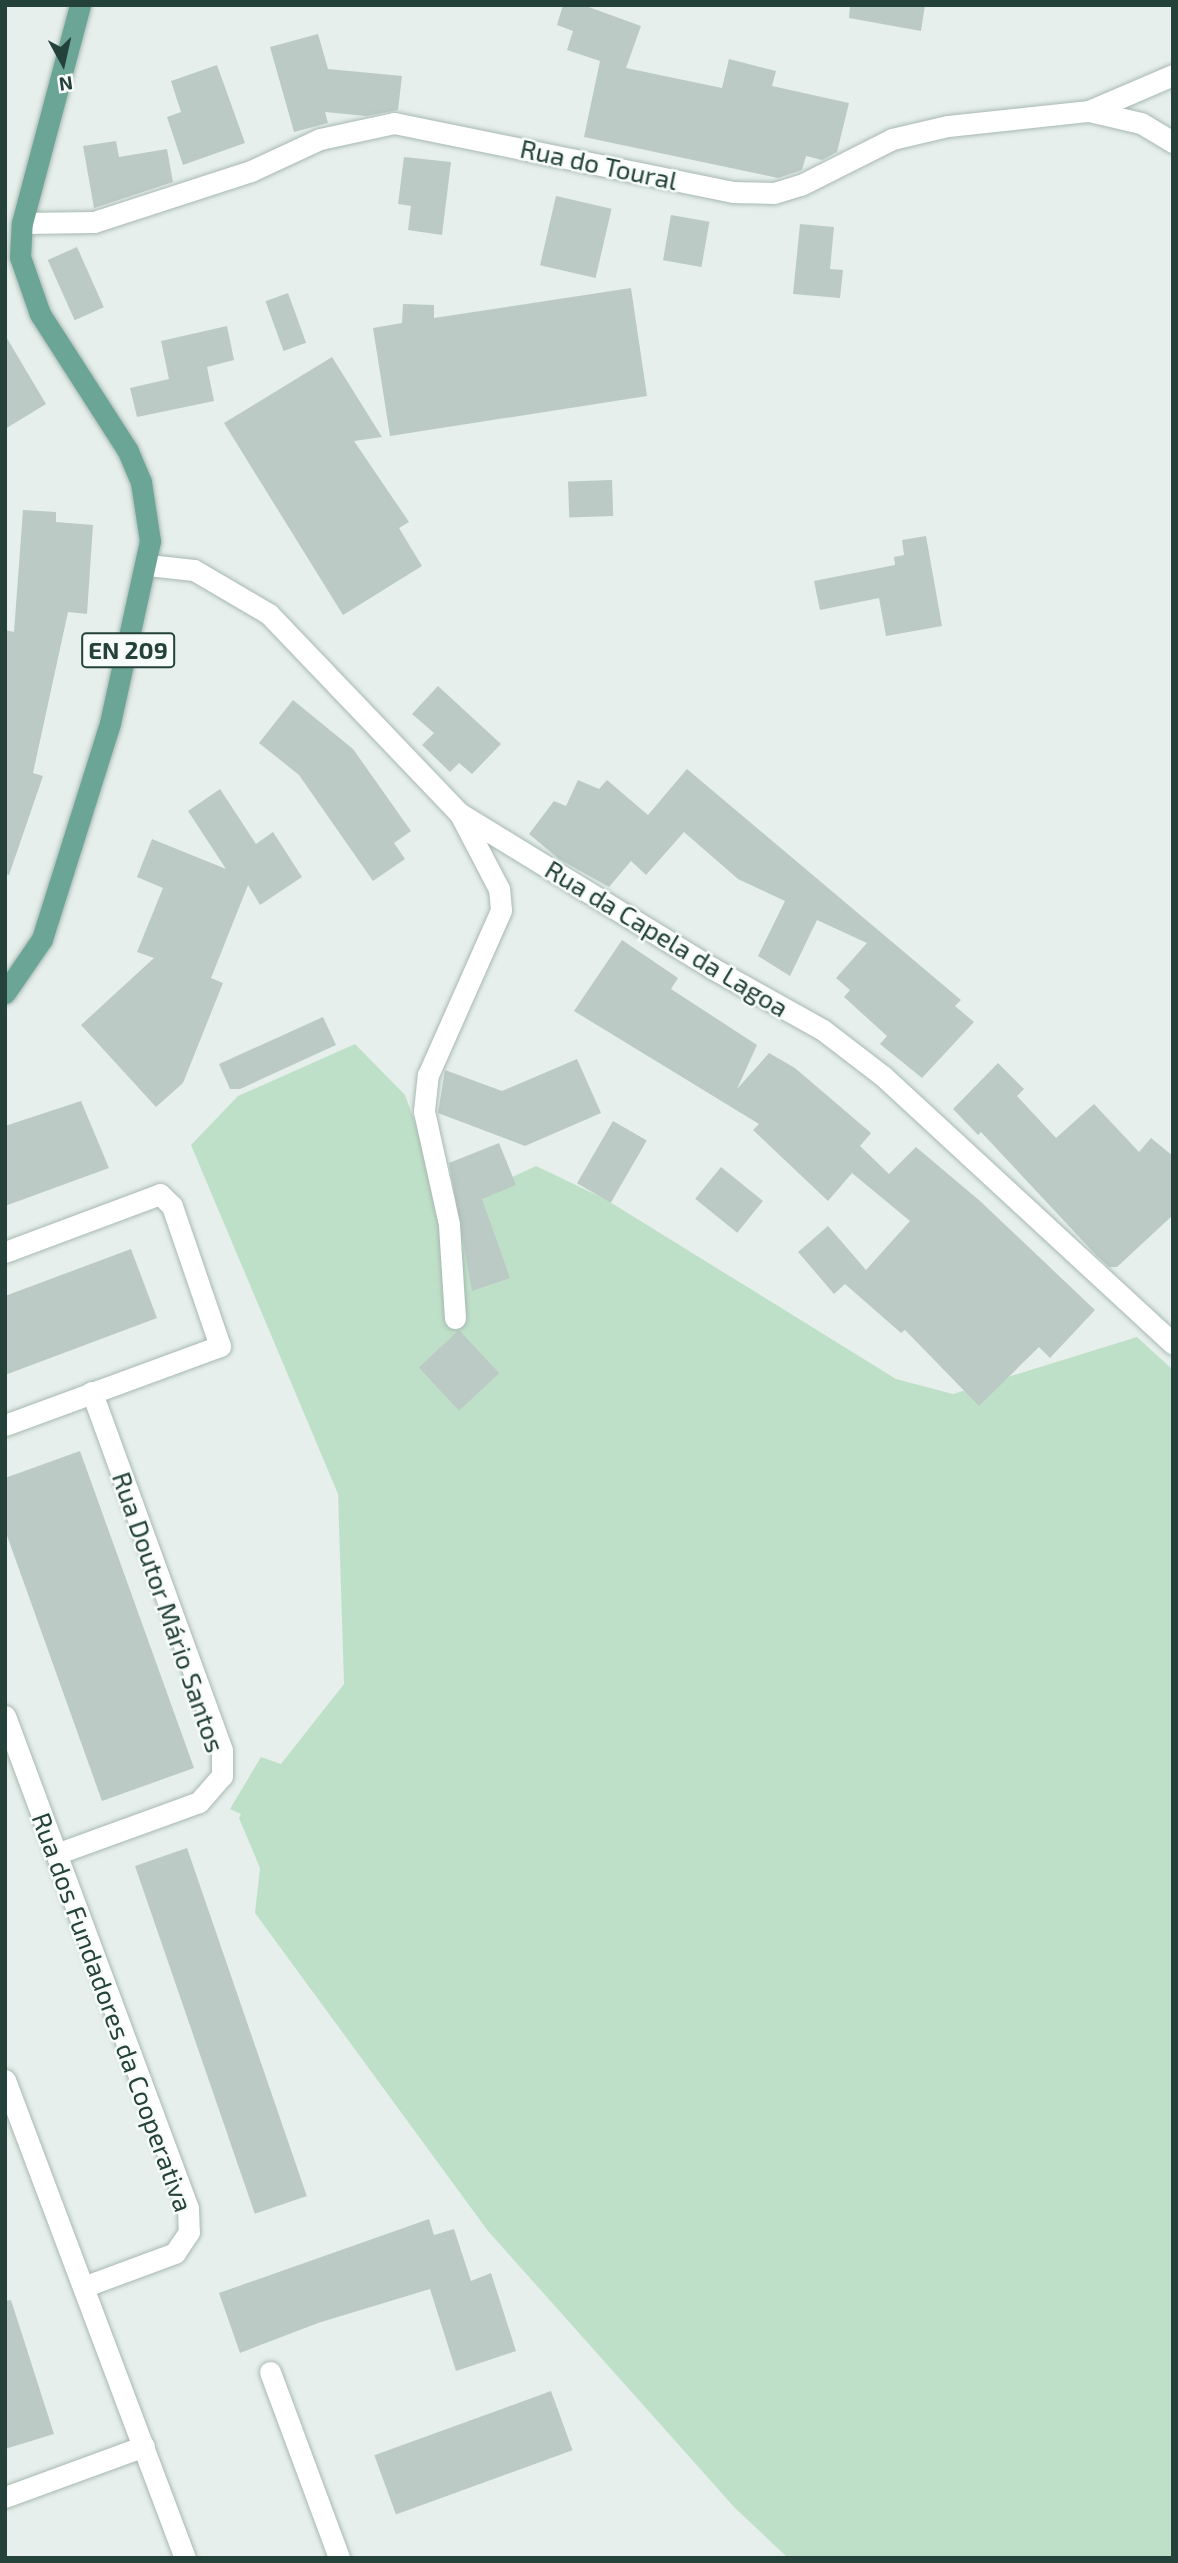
<!DOCTYPE html>
<html>
<head>
<meta charset="utf-8">
<style>
  body { margin:0 }
  #map { position:relative; width:1178px; height:2563px; overflow:hidden; background:#e6efeb; font-family:"Exo 2",sans-serif }
  div>[style] { position:absolute }
  .green>* { inset:0; background:#bfe0c8 }
  .building>* { inset:0; background:#bbcac4; transform-origin:0 0 }
  .roads { filter:drop-shadow(0 0 2px #a8b8b2) drop-shadow(0 0 2px #a8b8b2) }
  .minor>* { height:21px; margin:-10.5px; padding:0 10.5px; transform-origin:10.5px; border-radius:10.5px; background:#fff }
  .primary>* { height:21px; margin:-10.5px; padding:0 10.5px; transform-origin:10.5px; border-radius:10.5px; background:#6aa596 }
  span { translate:-50% -50%; white-space:nowrap; text-align:center; line-height:1.15; -webkit-text-stroke:5px #f7fbf9; paint-order:stroke }
  .shield-label span { padding:2px 5px; background:#f7fbf9; border:2px solid; border-radius:5px; -webkit-text-stroke-width:0 }
  .shield-label { font-size:24px; color:#24423a; font-weight:700 }
  .street-label { font-size:26px; color:#24423a }
  .frame { position:absolute; inset:0; border:7px solid #24423a; pointer-events:none }
  .north { position:absolute; left:28px; top:28px; width:70px; height:70px; -webkit-text-stroke:5px #f7fbf9; paint-order:stroke; rotate:172deg; font-size:19px; font-weight:700; line-height:28px; text-align:center; color:#24423a }
  .north::after { content:''; display:block; margin:auto; width:24px; height:32px; background:#24423a; clip-path:polygon(50% 0,100% 100%,50% 72%,0 100%) }
</style>
</head>
<body>
<div id="map">
  <div class="green">
    <i style="clip-path:polygon(355px 1044px,405px 1095px,446px 1208px,536px 1166px,605px 1199px,896px 1379px,953px 1394px,1137px 1337px,1173px 1370px,1173px 2558px,788px 2558px,735px 2508px,488px 2231px,255px 1913px,260px 1868px,239px 1818px,241px 1814px,230px 1809px,261px 1757px,281px 1764px,344px 1684px,338px 1494px,191px 1145px,238px 1096px)"></i>
  </div>
  <div class="building">
    <i style="clip-path:polygon(563px 5px,583px 5px,641px 26px,626px 68px,722px 88px,729px 59px,776px 71px,772px 86px,849px 103px,837px 152px,822px 160px,806px 156px,802px 170px,778px 178px,584px 137px,600px 61px,567px 50px,573px 31px,557px 25px)"></i>
    <i style="clip-path:polygon(850px 5px,925px 5px,921px 31px,849px 18px)"></i>
    <i style="clip-path:polygon(318px 34px,328px 69px,402px 76px,398px 110px,366px 116px,325px 112px,328px 123px,294px 132px,270px 47px)"></i>
    <i style="clip-path:polygon(217px 65px,245px 143px,183px 165px,167px 117px,181px 112px,171px 81px)"></i>
    <i style="clip-path:polygon(116px 141px,119px 157px,167px 149px,173px 182px,94px 208px,83px 146px)"></i>
    <i style="clip-path:polygon(404px 157px,451px 162px,442px 235px,408px 230px,411px 206px,398px 204px)"></i>
    <i style="left:556px;top:196px;width:57px;height:71px;rotate:13deg"></i>
    <i style="left:671px;top:215px;width:39px;height:46px;rotate:10deg"></i>
    <i style="clip-path:polygon(800px 224px,834px 227px,830px 269px,843px 270px,840px 298px,793px 294px)"></i>
    <i style="left:77px;top:247px;width:66px;height:32px;rotate:66deg"></i>
    <i style="clip-path:polygon(631px 288px,647px 396px,390px 436px,373px 328px,402px 323px,403px 304px,434px 305px,434px 318px)"></i>
    <i style="left:288px;top:293px;width:53px;height:24px;rotate:70deg"></i>
    <i style="clip-path:polygon(227px 326px,234px 360px,207px 367px,214px 401px,137px 417px,130px 388px,169px 379px,161px 341px)"></i>
    <i style="clip-path:polygon(5px 335px,46px 404px,5px 429px)"></i>
    <i style="clip-path:polygon(332px 357px,382px 437px,354px 441px,409px 522px,399px 528px,422px 566px,343px 615px,224px 423px)"></i>
    <i style="left:612px;top:480px;width:36px;height:44px;rotate:88deg"></i>
    <i style="clip-path:polygon(23px 510px,56px 512px,56px 522px,93px 525px,87px 614px,68px 612px,33px 773px,43px 776px,9px 875px,5px 874px,5px 630px,14px 632px)"></i>
    <i style="clip-path:polygon(926px 536px,942px 626px,886px 636px,879px 598px,820px 610px,814px 581px,895px 565px,894px 557px,904px 555px,902px 540px)"></i>
    <i style="clip-path:polygon(438px 686px,501px 744px,472px 774px,459px 763px,450px 772px,422px 745px,434px 733px,412px 714px)"></i>
    <i style="clip-path:polygon(293px 700px,353px 749px,411px 831px,394px 843px,405px 859px,373px 881px,299px 775px,259px 743px)"></i>
    <i style="clip-path:polygon(687px 769px,961px 1000px,955px 1006px,974px 1022px,922px 1078px,880px 1044px,887px 1036px,844px 997px,850px 990px,836px 978px,867px 943px,817px 920px,790px 976px,758px 956px,785px 901px,738px 879px,684px 832px,646px 875px,631px 861px,609px 887px,559px 859px,529px 834px,554px 801px,566px 806px,578px 780px,599px 789px,607px 780px,648px 815px)"></i>
    <i style="clip-path:polygon(220px 789px,256px 844px,273px 832px,302px 877px,260px 905px,248px 885px,211px 978px,223px 983px,183px 1083px,156px 1107px,81px 1025px,154px 958px,137px 952px,163px 888px,137px 877px,152px 839px,226px 869px,188px 811px)"></i>
    <i style="clip-path:polygon(622px 940px,678px 978px,671px 989px,757px 1045px,737px 1089px,769px 1053px,795px 1068px,871px 1133px,860px 1146px,889px 1174px,916px 1147px,980px 1201px,1095px 1310px,1050px 1358px,1039px 1347px,979px 1406px,905px 1330px,901px 1333px,845px 1284px,834px 1294px,798px 1252px,828px 1226px,866px 1270px,910px 1221px,852px 1173px,828px 1201px,753px 1130px,759px 1124px,574px 1011px)"></i>
    <i style="clip-path:polygon(323px 1017px,336px 1045px,240px 1089px,230px 1089px,219px 1064px)"></i>
    <i style="clip-path:polygon(577px 1059px,601px 1113px,525px 1146px,438px 1113px,445px 1070px,502px 1091px)"></i>
    <i style="clip-path:polygon(998px 1063px,1024px 1089px,1017px 1096px,1056px 1138px,1094px 1104px,1139px 1152px,1151px 1138px,1173px 1156px,1173px 1215px,1117px 1267px,1109px 1267px,1096px 1255px,981px 1132px,978px 1135px,953px 1109px)"></i>
    <i style="clip-path:polygon(81px 1101px,109px 1168px,5px 1206px,5px 1126px)"></i>
    <i style="left:613px;top:1121px;width:39px;height:72px;rotate:30deg"></i>
    <i style="clip-path:polygon(499px 1143px,516px 1185px,482px 1199px,510px 1278px,472px 1291px,449px 1163px)"></i>
    <i style="left:721px;top:1167px;width:54px;height:41px;rotate:39deg"></i>
    <i style="clip-path:polygon(131px 1249px,157px 1318px,5px 1375px,5px 1296px)"></i>
    <i style="left:459px;top:1330px;width:59px;height:55px;rotate:47deg"></i>
    <i style="clip-path:polygon(80px 1451px,194px 1768px,102px 1801px,5px 1530px,5px 1478px)"></i>
    <i style="left:187px;top:1848px;width:368px;height:55px;rotate:71deg"></i>
    <i style="clip-path:polygon(429px 2219px,434px 2235px,454px 2229px,471px 2281px,491px 2273px,516px 2351px,456px 2371px,430px 2289px,318px 2323px,240px 2353px,219px 2293px)"></i>
    <i style="clip-path:polygon(11px 2300px,54px 2434px,5px 2449px,5px 2301px)"></i>
    <i style="left:551px;top:2391px;width:63px;height:188px;rotate:70deg"></i>
  </div>
  <div class="roads">
    <div class="minor">
      <i style="left:1089px;top:111px;width:53px;rotate:13deg"></i>
      <i style="left:1141px;top:123px;width:37px;rotate:31deg"></i>
      <i style="left:22px;top:223px;width:72px;rotate:-0.8deg"></i>
      <i style="left:94px;top:222px;width:165px;rotate:-18deg"></i>
      <i style="left:251px;top:171px;width:76px;rotate:-24.9deg"></i>
      <i style="left:320px;top:139px;width:76px;rotate:-12.2deg"></i>
      <i style="left:394px;top:123px;width:346px;rotate:11.5deg"></i>
      <i style="left:733px;top:192px;width:41px;rotate:1.4deg"></i>
      <i style="left:774px;top:193px;width:28px;rotate:-17deg"></i>
      <i style="left:801px;top:185px;width:102px;rotate:-26.8deg"></i>
      <i style="left:892px;top:139px;width:57px;rotate:-13.1deg"></i>
      <i style="left:948px;top:126px;width:142px;rotate:-6.1deg"></i>
      <i style="left:1089px;top:111px;width:91px;rotate:-23.2deg"></i>
      <i style="left:148px;top:565px;width:46px;rotate:6.2deg"></i>
      <i style="left:194px;top:570px;width:87px;rotate:30.4deg"></i>
      <i style="left:269px;top:614px;width:275px;rotate:46.3deg"></i>
      <i style="left:459px;top:813px;width:297px;rotate:31.5deg"></i>
      <i style="left:712px;top:968px;width:127px;rotate:29.2deg"></i>
      <i style="left:823px;top:1030px;width:76px;rotate:37.5deg"></i>
      <i style="left:883px;top:1076px;width:395px;rotate:42.7deg"></i>
      <i style="left:5px;top:1252px;width:165px;rotate:-20.5deg"></i>
      <i style="left:160px;top:1194px;width:17px;rotate:45deg"></i>
      <i style="left:172px;top:1206px;width:148px;rotate:71.1deg"></i>
      <i style="left:220px;top:1346px;width:229px;rotate:159.8deg"></i>
      <i style="left:455px;top:1318px;width:94px;rotate:-93.7deg"></i>
      <i style="left:449px;top:1224px;width:116px;rotate:-102.5deg"></i>
      <i style="left:424px;top:1111px;width:36px;rotate:-84deg"></i>
      <i style="left:428px;top:1075px;width:180px;rotate:-66.1deg"></i>
      <i style="left:501px;top:910px;width:21px;rotate:-95deg"></i>
      <i style="left:499px;top:889px;width:85px;rotate:-117.5deg"></i>
      <i style="left:5px;top:1716px;width:525px;rotate:69.6deg"></i>
      <i style="left:188px;top:2208px;width:24px;rotate:88deg"></i>
      <i style="left:189px;top:2232px;width:25px;rotate:124deg"></i>
      <i style="left:175px;top:2253px;width:98px;rotate:159.7deg"></i>
      <i style="left:56px;top:1854px;width:152px;rotate:-20deg"></i>
      <i style="left:199px;top:1802px;width:35px;rotate:-49deg"></i>
      <i style="left:222px;top:1776px;width:26px;rotate:-90deg"></i>
      <i style="left:222px;top:1750px;width:381px;rotate:-110deg"></i>
      <i style="left:5px;top:2080px;width:511px;rotate:69.37deg"></i>
      <i style="left:270px;top:2372px;width:198px;rotate:69.6deg"></i>
      <i style="left:5px;top:2497px;width:148px;rotate:-20.1deg"></i>
    </div>
    <div class="primary">
      <i style="left:5px;top:993px;width:65px;rotate:-55.6deg"></i>
      <i style="left:42px;top:939px;width:226px;rotate:-72.5deg"></i>
      <i style="left:110px;top:723px;width:186px;rotate:-77.6deg"></i>
      <i style="left:150px;top:541px;width:60px;rotate:-98.7deg"></i>
      <i style="left:141px;top:482px;width:34px;rotate:-113deg"></i>
      <i style="left:128px;top:451px;width:163px;rotate:-122.7deg"></i>
      <i style="left:40px;top:314px;width:60px;rotate:-109.3deg"></i>
      <i style="left:20px;top:257px;width:34px;rotate:-87deg"></i>
      <i style="left:22px;top:223px;width:226px;rotate:-75.1deg"></i>
    </div>
  </div>
  <div class="shield-label">
    <span style="left:128px;top:650px">EN 209</span>
  </div>
  <div class="street-label">
    <span style="left:599px;top:164px;rotate:12deg">Rua do Toural</span>
    <span style="left:667px;top:938px;rotate:31deg">Rua da Capela da Lagoa</span>
    <span style="left:169px;top:1612px;rotate:71deg">Rua Doutor Mário Santos</span>
    <span style="left:113px;top:2012px;rotate:70deg">Rua dos Fundadores da Cooperativa</span>
  </div>
  <div class="frame"></div>
  <div class="north">N</div>
</div>
</body>
</html>
